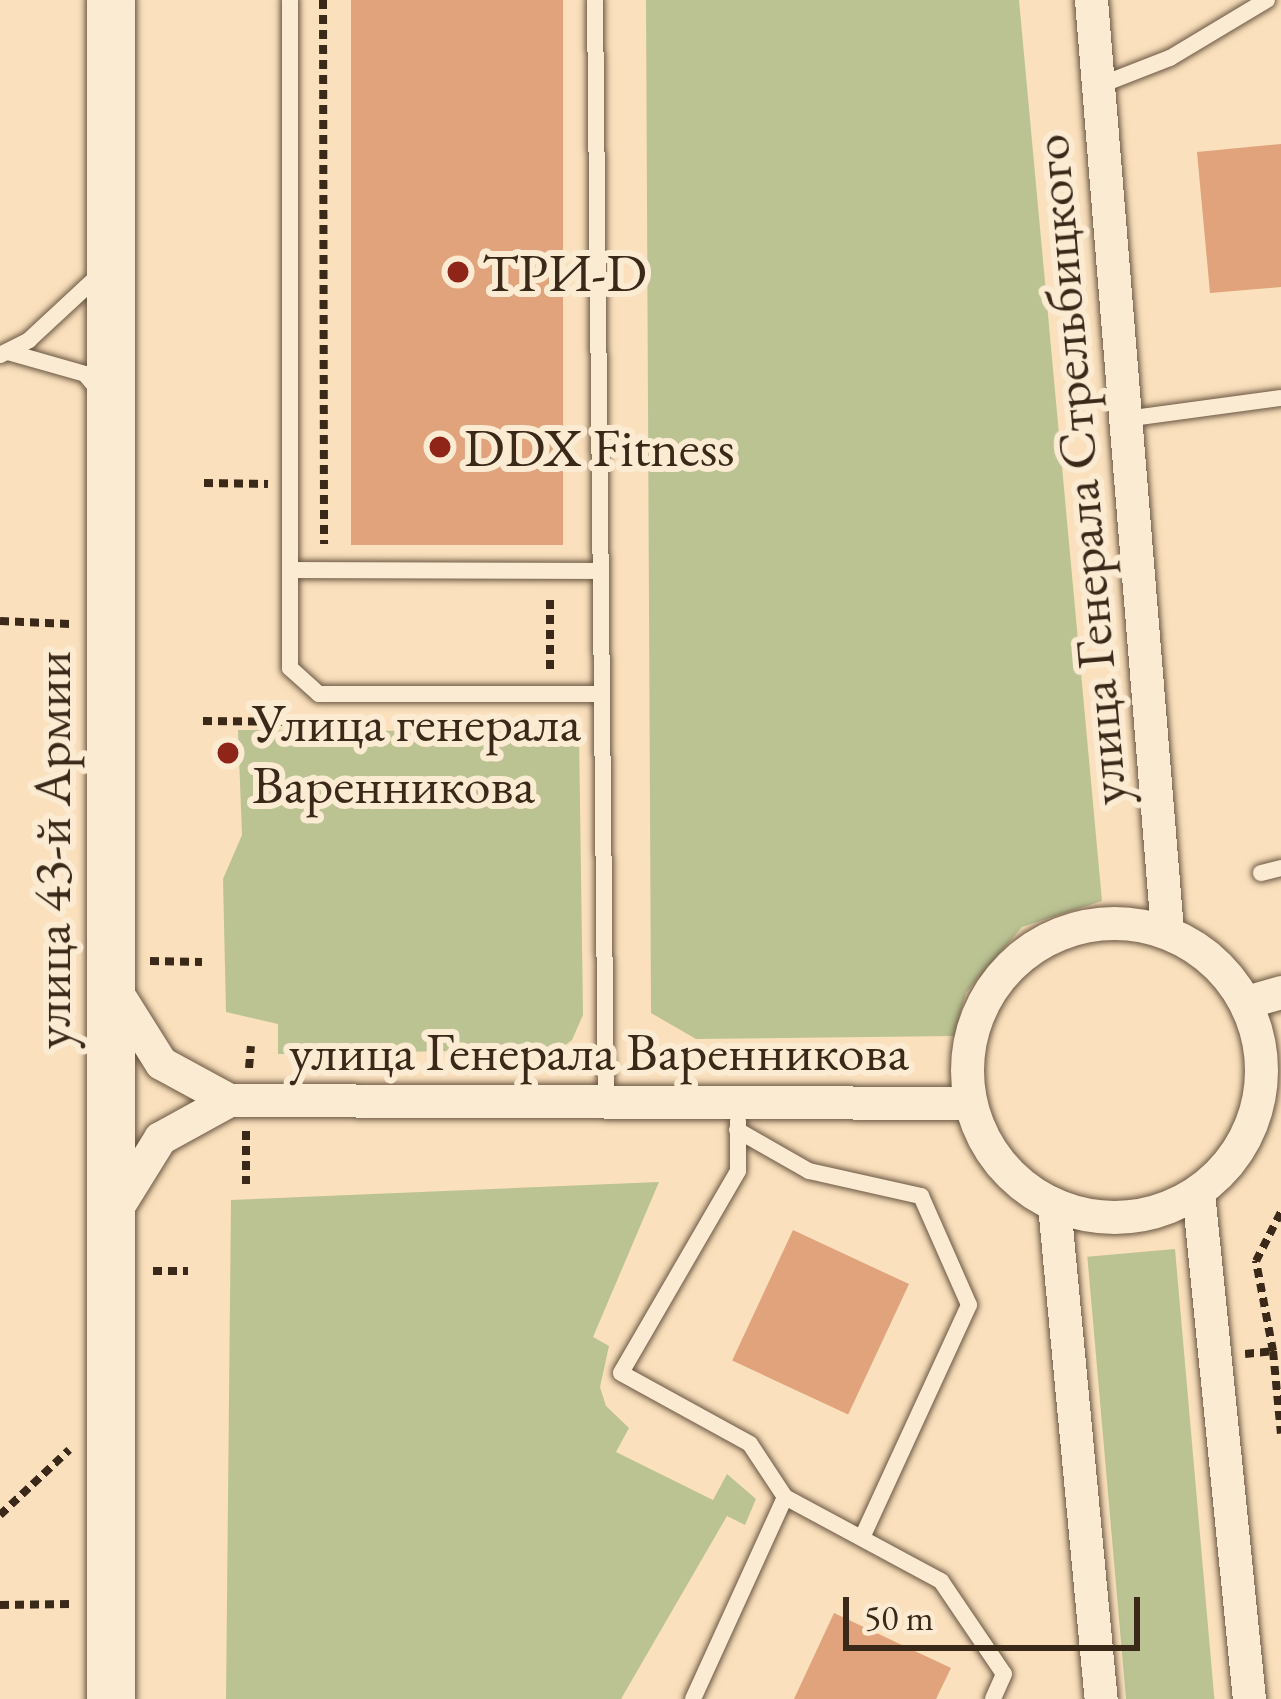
<!DOCTYPE html>
<html>
<head>
<meta charset="utf-8">
<style>
  body { margin:0 }
  #map { position:relative; width:1281px; height:1699px; overflow:hidden; background:#fae0bc; font-family:"EB Garamond",serif }
  div>[style] { position:absolute }
  .green>* { inset:0; background:#bbc393; transform-origin:0 0 }
  .building>* { inset:0; background:#e0a37c; transform-origin:0 0 }
  .path>* { height:8px; margin-top:-4px; transform-origin:0; background:repeating-linear-gradient(90deg,#3a2819 0 9px,transparent 0 15px) }
  .roads { filter:drop-shadow(0 0 3px #6a5642) drop-shadow(0 0 3px #6a5642) }
  .lane>* { height:16px; margin:-8px; padding:0 8px; transform-origin:8px; border-radius:8px; background:#fcebd3 }
  .street>* { height:33px; margin:-16.5px; padding:0 16.5px; transform-origin:16.5px; border-radius:16.5px; background:#fcebd3 }
  .street>.ring { margin:-16.5px; padding:0; box-sizing:content-box; background:none; border:33px solid #fcebd3; border-radius:50% }
  .secondary>* { height:48px; margin:-24px; padding:0 24px; transform-origin:24px; border-radius:24px; background:#fcebd3 }
  .dots>* { width:33px; height:33px; translate:-50% -50%; box-sizing:border-box; border:6px solid #fcebd3; border-radius:50% }
  span { translate:-50% -50%; white-space:nowrap; text-align:center; line-height:1.15; -webkit-text-stroke:12px #fcebd3; paint-order:stroke }
  .poi-label { font-size:54px; color:#3a2819 }
  .left { translate:0 -50%; text-align:left }
  .street-label { font-size:54px; color:#3a2819 }
  .scale { position:absolute; left:843px; top:1597px; width:297px; height:54px; box-sizing:border-box; border:6px solid #3a2819; border-top:0; padding-left:15px; font-size:36px; line-height:42px; white-space:nowrap; color:#3a2819; -webkit-text-stroke:9px #fcebd3; paint-order:stroke }
</style>
</head>
<body>
<div id="map">
  <div class="green">
    <i style="clip-path:polygon(646px 0,1019px 0,1102px 901px,1022px 927px,966px 993px,954px 1036px,696px 1039px,651px 1013px)"></i>
    <i style="clip-path:polygon(238px 730px,579px 732px,583px 1015px,572px 1040px,560px 1049px,278px 1054px,278px 1024px,226px 1012px,223px 879px,242px 835px)"></i>
    <i style="clip-path:polygon(659px 1182px,593px 1337px,609px 1346px,600px 1387px,606px 1406px,629px 1428px,616px 1452px,713px 1500px,727px 1474px,756px 1499px,745px 1525px,727px 1516px,621px 1699px,226px 1699px,231px 1200px)"></i>
    <i style="left:1175px;top:1249px;width:452px;height:88px;rotate:85deg"></i>
  </div>
  <div class="building">
    <i style="left:351px;top:0;width:212px;height:545px"></i>
    <i style="clip-path:polygon(1281px 144px,1281px 287px,1210px 293px,1197px 152px)"></i>
    <i style="left:793px;top:1230px;width:128px;height:144px;rotate:25deg"></i>
    <i style="clip-path:polygon(834px 1613px,951px 1668px,936px 1699px,794px 1699px)"></i>
  </div>
  <div class="path">
    <i style="left:323px;top:0;width:544px;rotate:89.89deg"></i>
    <i style="left:204px;top:483px;width:64px;rotate:0.9deg"></i>
    <i style="left:0;top:621px;width:70px;rotate:2.5deg"></i>
    <i style="left:550px;top:669px;width:75px;rotate:-90deg"></i>
    <i style="left:203px;top:721px;width:106px;rotate:0.5deg"></i>
    <i style="left:150px;top:961px;width:52px;rotate:1.1deg"></i>
    <i style="left:249px;top:1068px;width:22px;rotate:-85deg"></i>
    <i style="left:246px;top:1131px;width:53px;rotate:90deg"></i>
    <i style="left:153px;top:1271px;width:35px"></i>
    <i style="left:1273px;top:1351px;width:92px;rotate:-100.7deg"></i>
    <i style="left:1256px;top:1261px;width:55px;rotate:-63deg"></i>
    <i style="left:1245px;top:1354px;width:28px;rotate:-6deg"></i>
    <i style="left:1273px;top:1351px;width:83px;rotate:84.5deg"></i>
    <i style="left:0;top:1515px;width:95px;rotate:-43.3deg"></i>
    <i style="left:0;top:1605px;width:70px;rotate:-0.8deg"></i>
  </div>
  <div class="roads">
    <div class="lane">
      <i style="left:290px;top:0;width:668px;rotate:90deg"></i>
      <i style="left:290px;top:668px;width:39px;rotate:42deg"></i>
      <i style="left:319px;top:694px;width:283px"></i>
      <i style="left:595px;top:0;width:1102px;rotate:89.43deg"></i>
      <i style="left:1098px;top:86px;width:77px;rotate:-21.3deg"></i>
      <i style="left:1170px;top:58px;width:113px;rotate:-30.9deg"></i>
      <i style="left:8px;top:352px;width:80px;rotate:15.9deg"></i>
      <i style="left:85px;top:374px;width:25px;rotate:50deg"></i>
      <i style="left:0;top:355px;width:33px;rotate:-27deg"></i>
      <i style="left:29px;top:340px;width:98px;rotate:-42.9deg"></i>
      <i style="left:1125px;top:419px;width:157px;rotate:-7.7deg"></i>
      <i style="left:290px;top:570px;width:311px;rotate:0.2deg"></i>
      <i style="left:1261px;top:873px;width:21px;rotate:-14deg"></i>
      <i style="left:738px;top:1121px;width:50px;rotate:90deg"></i>
      <i style="left:738px;top:1171px;width:233px;rotate:120.1deg"></i>
      <i style="left:621px;top:1373px;width:147px;rotate:28.8deg"></i>
      <i style="left:750px;top:1444px;width:64px;rotate:56.6deg"></i>
      <i style="left:737px;top:1130px;width:83px;rotate:29.7deg"></i>
      <i style="left:809px;top:1171px;width:115px;rotate:12.6deg"></i>
      <i style="left:921px;top:1196px;width:119px;rotate:66.2deg"></i>
      <i style="left:969px;top:1305px;width:256px;rotate:114.7deg"></i>
      <i style="left:693px;top:1699px;width:222px;rotate:-65.5deg"></i>
      <i style="left:785px;top:1497px;width:177px;rotate:28.3deg"></i>
      <i style="left:941px;top:1581px;width:112px;rotate:55.9deg"></i>
      <i style="left:1004px;top:1674px;width:27px;rotate:114deg"></i>
    </div>
    <div class="street">
      <i style="left:1091px;top:0;width:934px;rotate:85.33deg"></i>
      <i class="ring" style="left:967px;top:923px;width:261px;height:261px"></i>
      <i style="left:112px;top:985px;width:92px;rotate:57.9deg"></i>
      <i style="left:161px;top:1063px;width:77px;rotate:28.6deg"></i>
      <i style="left:229px;top:1100px;width:740px;rotate:0.23deg"></i>
      <i style="left:1246px;top:1002px;width:36px;rotate:-16deg"></i>
      <i style="left:1198px;top:1192px;width:510px;rotate:84.26deg"></i>
      <i style="left:1054px;top:1205px;width:496px;rotate:84.6deg"></i>
      <i style="left:111px;top:1217px;width:93px;rotate:-58.2deg"></i>
      <i style="left:160px;top:1138px;width:79px;rotate:-28.8deg"></i>
    </div>
    <div class="secondary">
      <i style="left:111px;top:1699px;width:1699px;rotate:-90deg"></i>
    </div>
  </div>
  <div class="dots">
    <i style="left:458px;top:272px;background:#8f2418"></i>
    <i style="left:440px;top:447px;background:#8f2418"></i>
    <i style="left:228px;top:753px;background:#8f2418"></i>
  </div>
  <div class="poi-label">
    <span class="left" style="left:482px;top:272px">ТРИ-D</span>
    <span class="left" style="left:464px;top:447px">DDX Fitness</span>
    <span class="left" style="left:252px;top:753px">Улица генерала<br>Варенникова</span>
  </div>
  <div class="street-label">
    <span style="left:1078px;top:470px;rotate:-95deg">улица Генерала Стрельбицкого</span>
    <span style="left:51px;top:850px;rotate:-90deg">улица 43-й Армии</span>
    <span style="left:599px;top:1051px">улица Генерала Варенникова</span>
  </div>
  <div class="scale">50 m</div>
</div>
</body>
</html>
